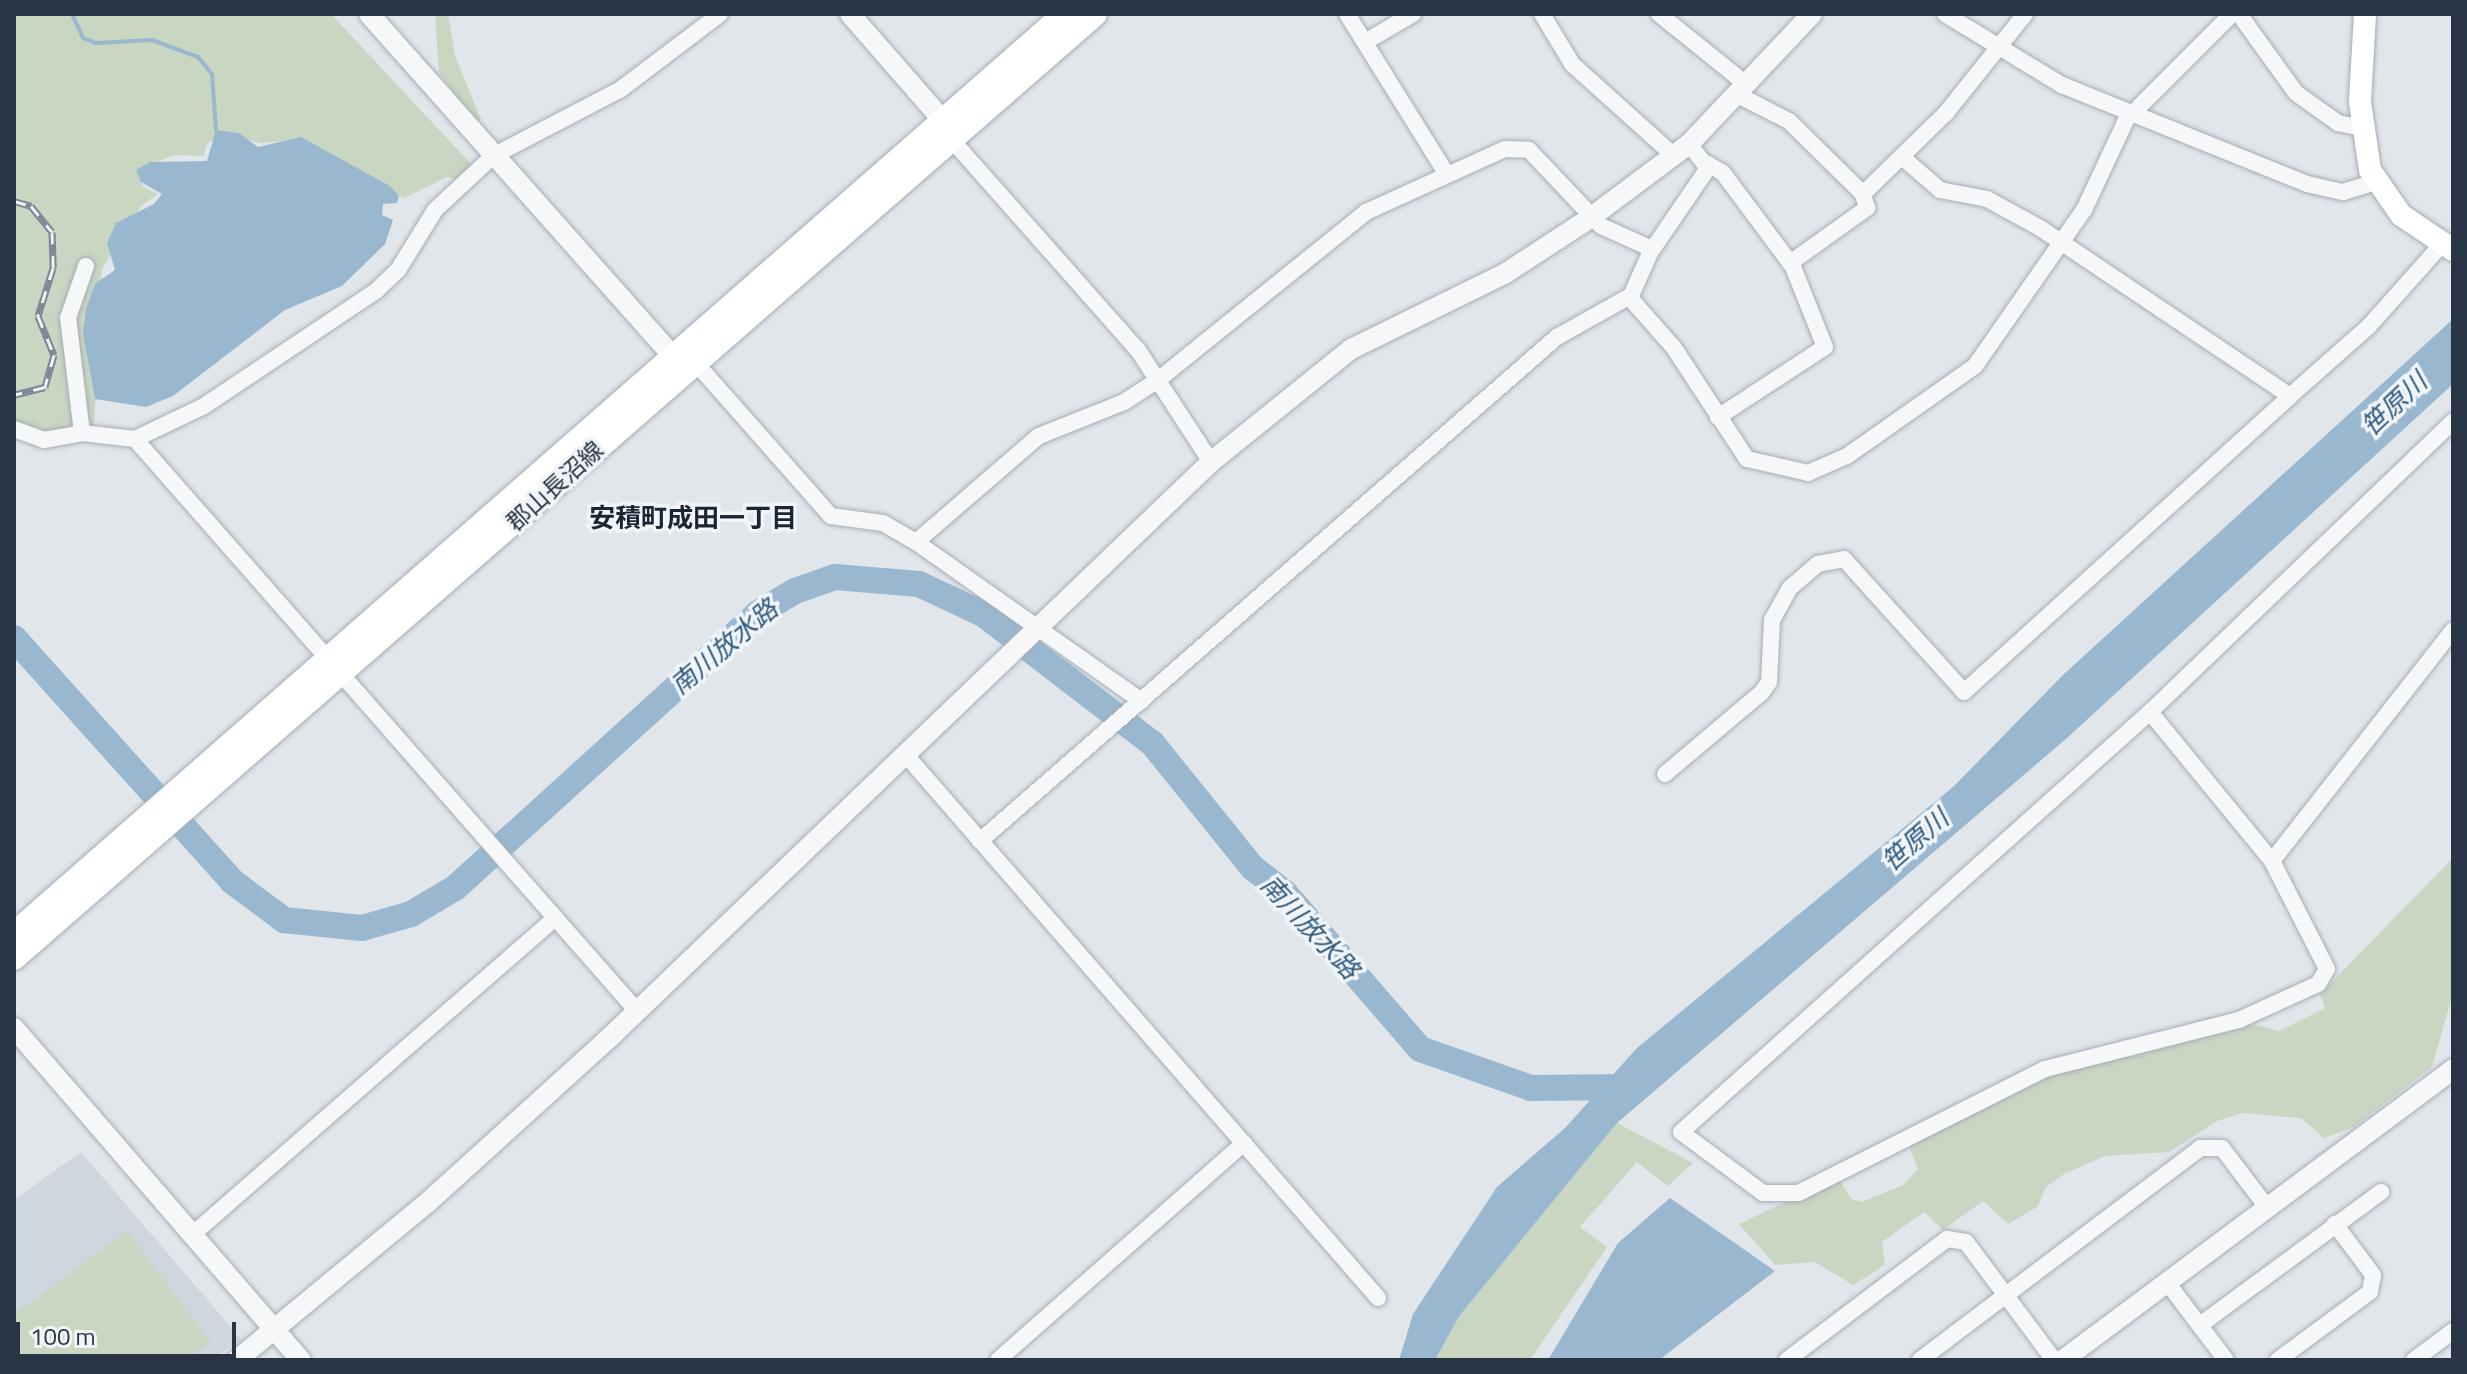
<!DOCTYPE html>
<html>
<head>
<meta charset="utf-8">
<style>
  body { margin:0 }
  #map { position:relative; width:2467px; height:1374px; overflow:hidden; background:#e1e6eb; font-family:"Titillium Web","Noto Sans JP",sans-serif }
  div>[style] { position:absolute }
  .built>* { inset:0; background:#cfd6de }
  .green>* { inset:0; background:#c9d6c1 }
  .water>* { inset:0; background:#99b8cf }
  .stream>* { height:4px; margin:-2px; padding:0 2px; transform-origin:2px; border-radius:2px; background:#99b8cf }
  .river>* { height:26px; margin:-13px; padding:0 13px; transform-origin:13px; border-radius:13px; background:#99b8cf }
  .roads { filter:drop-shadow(0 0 2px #a5adb6) drop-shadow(0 0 2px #a5adb6) }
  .minor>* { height:16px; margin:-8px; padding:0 8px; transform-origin:8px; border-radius:8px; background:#f5f7f9 }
  .tertiary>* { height:20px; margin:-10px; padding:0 10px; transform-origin:10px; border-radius:10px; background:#f5f7f9 }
  .secondary>* { height:22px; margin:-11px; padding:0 11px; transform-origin:11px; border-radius:11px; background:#fff }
  .primary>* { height:24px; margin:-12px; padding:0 12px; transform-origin:12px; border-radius:12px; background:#fff }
  .rail>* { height:7px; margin-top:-3.5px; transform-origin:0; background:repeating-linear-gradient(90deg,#f1f5f8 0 12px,#798797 0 24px); box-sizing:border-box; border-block:2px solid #798797 }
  span { translate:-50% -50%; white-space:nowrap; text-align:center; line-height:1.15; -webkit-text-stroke:7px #f1f5f8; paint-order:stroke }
  .street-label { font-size:24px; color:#273545 }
  .water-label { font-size:26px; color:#2d597e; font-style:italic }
  .neighbourhood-label { font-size:26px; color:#1a2636; font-weight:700 }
  .frame { position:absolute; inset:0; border:16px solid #273545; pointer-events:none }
  .scale { position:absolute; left:16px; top:1322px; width:220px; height:36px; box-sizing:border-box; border:4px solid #273545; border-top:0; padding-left:10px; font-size:24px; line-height:28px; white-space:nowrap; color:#273545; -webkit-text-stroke:6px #f1f5f8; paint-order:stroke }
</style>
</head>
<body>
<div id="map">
  <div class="built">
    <i style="clip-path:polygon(81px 1152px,241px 1339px,212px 1360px,14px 1360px,14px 1200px)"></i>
  </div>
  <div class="green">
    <i style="clip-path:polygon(14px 14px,331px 14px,472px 165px,457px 179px,447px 177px,404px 198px,295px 140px,260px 143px,227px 135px,207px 143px,204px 156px,174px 155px,143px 167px,142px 186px,158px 194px,141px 206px,102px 269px,94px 426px,54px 433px,14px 422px)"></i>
    <i style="clip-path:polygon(435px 14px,448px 14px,455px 56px,481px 119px,476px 122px,439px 73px)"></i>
    <i style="clip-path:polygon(2453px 858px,2453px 993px,2432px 1067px,2354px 1127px,2324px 1138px,2301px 1118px,2242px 1113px,2217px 1121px,2169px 1152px,2105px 1156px,2064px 1174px,2046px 1187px,2037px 1207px,2008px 1224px,1983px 1201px,1943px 1230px,1924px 1212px,1882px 1242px,1885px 1265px,1853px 1285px,1815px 1262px,1775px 1265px,1739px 1224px,1838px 1177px,1851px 1199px,1862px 1202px,1903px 1185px,1918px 1169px,1907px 1142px,2055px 1071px,2252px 1024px,2279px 1031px,2325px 1008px,2320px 994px)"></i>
    <i style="clip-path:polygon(1617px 1123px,1693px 1163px,1668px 1186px,1637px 1162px,1580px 1227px,1607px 1247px,1530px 1360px,1435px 1360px,1460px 1315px)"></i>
    <i style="clip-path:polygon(127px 1231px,210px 1341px,185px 1360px,14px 1360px,14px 1315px)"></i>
  </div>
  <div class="water">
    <i style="clip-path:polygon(216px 130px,239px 133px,258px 147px,301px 137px,390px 186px,399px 196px,397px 203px,383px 204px,382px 215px,393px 220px,385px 244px,342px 286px,285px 310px,173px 396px,146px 407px,95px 399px,83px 334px,86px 309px,95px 284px,115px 270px,107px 243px,116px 223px,154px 204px,162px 194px,141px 182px,136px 170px,150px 162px,207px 161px)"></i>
    <i style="clip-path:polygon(2453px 319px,2453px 384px,2067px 738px,1617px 1123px,1460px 1315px,1435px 1360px,1399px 1360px,1413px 1314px,1497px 1187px,1565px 1128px,1637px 1048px,1953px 787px,2064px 674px)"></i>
    <i style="clip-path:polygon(1670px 1198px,1775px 1271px,1659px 1360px,1548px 1360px,1618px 1243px)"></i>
  </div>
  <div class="stream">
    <i style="left:72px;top:14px;width:26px;rotate:65deg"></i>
    <i style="left:83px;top:38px;width:14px;rotate:21deg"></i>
    <i style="left:96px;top:43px;width:56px;rotate:-3.1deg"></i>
    <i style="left:152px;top:40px;width:49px;rotate:20.3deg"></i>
    <i style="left:198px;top:57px;width:22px;rotate:51deg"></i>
    <i style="left:212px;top:74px;width:56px;rotate:85.9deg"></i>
  </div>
  <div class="river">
    <i style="left:14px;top:638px;width:328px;rotate:48.1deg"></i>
    <i style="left:233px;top:882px;width:64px;rotate:36.7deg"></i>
    <i style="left:284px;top:920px;width:78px;rotate:5.9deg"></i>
    <i style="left:362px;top:928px;width:51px;rotate:-15.9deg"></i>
    <i style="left:411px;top:914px;width:51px;rotate:-30.6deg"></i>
    <i style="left:455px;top:888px;width:409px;rotate:-42.2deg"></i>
    <i style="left:758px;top:613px;width:43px;rotate:-30.7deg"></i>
    <i style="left:795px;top:591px;width:42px;rotate:-19.3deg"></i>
    <i style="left:835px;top:577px;width:84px;rotate:4.8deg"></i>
    <i style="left:919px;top:584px;width:71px;rotate:25.1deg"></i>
    <i style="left:983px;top:614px;width:213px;rotate:37.4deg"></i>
    <i style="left:1152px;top:743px;width:161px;rotate:51.1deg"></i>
    <i style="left:1253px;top:868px;width:41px;rotate:38deg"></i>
    <i style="left:1285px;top:893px;width:206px;rotate:49.1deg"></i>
    <i style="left:1420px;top:1049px;width:118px;rotate:19.4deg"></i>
    <i style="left:1531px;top:1088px;width:101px;rotate:-0.6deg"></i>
  </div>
  <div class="roads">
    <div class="minor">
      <i style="left:1347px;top:14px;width:187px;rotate:58.1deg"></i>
      <i style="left:1542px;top:14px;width:58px;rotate:59deg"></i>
      <i style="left:1572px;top:64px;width:137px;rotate:42deg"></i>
      <i style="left:1659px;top:14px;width:112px;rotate:38.8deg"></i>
      <i style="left:1945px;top:14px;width:137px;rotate:31.3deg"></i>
      <i style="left:2062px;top:85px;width:264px;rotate:22deg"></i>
      <i style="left:2307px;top:184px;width:37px;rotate:13deg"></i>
      <i style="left:2343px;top:192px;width:34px;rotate:-17deg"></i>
      <i style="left:2239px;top:14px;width:97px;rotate:54.2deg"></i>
      <i style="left:2296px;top:93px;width:52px;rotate:35.5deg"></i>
      <i style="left:2338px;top:123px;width:25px;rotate:12deg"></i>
      <i style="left:1365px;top:42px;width:56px;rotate:-30.3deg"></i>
      <i style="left:1736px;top:94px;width:59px;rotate:27deg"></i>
      <i style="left:1789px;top:121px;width:104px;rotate:44.6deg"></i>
      <i style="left:951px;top:139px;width:282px;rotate:48.5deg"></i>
      <i style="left:1138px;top:350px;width:134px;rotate:56.9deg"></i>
      <i style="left:1689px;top:144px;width:31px;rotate:52deg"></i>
      <i style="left:1708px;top:168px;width:103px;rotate:124.3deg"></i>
      <i style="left:1650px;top:253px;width:49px;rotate:114deg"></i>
      <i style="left:1630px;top:298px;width:67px;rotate:48.7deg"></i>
      <i style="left:1674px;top:348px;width:133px;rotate:56.7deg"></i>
      <i style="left:1747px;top:459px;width:63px;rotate:12.9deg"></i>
      <i style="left:1808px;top:473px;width:43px;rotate:-23.6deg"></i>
      <i style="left:1847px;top:456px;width:156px;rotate:-35.1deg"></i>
      <i style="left:1975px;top:366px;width:190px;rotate:-55.1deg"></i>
      <i style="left:2084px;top:210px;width:99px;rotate:-65deg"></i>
      <i style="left:2126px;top:120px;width:150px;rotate:-45deg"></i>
      <i style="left:1902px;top:157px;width:50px;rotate:41deg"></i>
      <i style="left:1940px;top:190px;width:48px;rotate:10.8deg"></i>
      <i style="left:1987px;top:199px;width:60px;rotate:28.7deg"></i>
      <i style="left:2040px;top:228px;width:301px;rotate:33.9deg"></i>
      <i style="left:2290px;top:396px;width:106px;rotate:-41.5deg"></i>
      <i style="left:2369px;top:326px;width:111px;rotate:-48.3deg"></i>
      <i style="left:1708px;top:164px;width:17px;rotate:31deg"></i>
      <i style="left:1723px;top:173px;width:117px;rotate:53.3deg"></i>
      <i style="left:1793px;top:267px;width:86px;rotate:68.2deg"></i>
      <i style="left:1825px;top:347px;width:128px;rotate:146.8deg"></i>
      <i style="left:1790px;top:263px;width:95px;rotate:-35.5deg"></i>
      <i style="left:1867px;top:208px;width:15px;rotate:-106deg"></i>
      <i style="left:1863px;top:194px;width:116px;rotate:-44.3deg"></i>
      <i style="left:1946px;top:113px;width:127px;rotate:-51.4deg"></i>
      <i style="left:695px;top:362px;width:205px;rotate:48.6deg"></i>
      <i style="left:831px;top:516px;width:52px;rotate:7.7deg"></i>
      <i style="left:883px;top:523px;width:38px;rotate:30deg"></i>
      <i style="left:916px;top:542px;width:276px;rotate:35.2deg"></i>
      <i style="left:14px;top:429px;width:32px;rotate:20deg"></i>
      <i style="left:44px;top:440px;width:39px;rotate:-10deg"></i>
      <i style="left:82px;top:433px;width:53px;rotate:6.5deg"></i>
      <i style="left:135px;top:439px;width:76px;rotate:-25.6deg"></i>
      <i style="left:204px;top:406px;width:207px;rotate:-33.8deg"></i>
      <i style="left:376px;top:291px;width:30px;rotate:-44deg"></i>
      <i style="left:398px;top:270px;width:70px;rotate:-58.3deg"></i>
      <i style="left:435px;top:210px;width:79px;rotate:-43deg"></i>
      <i style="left:493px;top:156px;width:144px;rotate:-27.6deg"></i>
      <i style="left:621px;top:89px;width:124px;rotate:-37.1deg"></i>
      <i style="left:82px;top:433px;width:116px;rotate:-96.9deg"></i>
      <i style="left:68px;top:318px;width:55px;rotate:-70.9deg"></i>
      <i style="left:135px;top:439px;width:761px;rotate:48.73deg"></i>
      <i style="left:916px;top:542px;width:162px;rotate:-40.8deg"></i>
      <i style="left:1039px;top:436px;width:92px;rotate:-21.8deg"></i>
      <i style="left:1124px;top:402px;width:40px;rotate:-32.9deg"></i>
      <i style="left:1158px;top:380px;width:267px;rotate:-38.9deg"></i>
      <i style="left:1366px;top:212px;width:153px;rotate:-24.4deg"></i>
      <i style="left:1505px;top:149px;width:24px;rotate:2deg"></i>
      <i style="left:1529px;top:150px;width:105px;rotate:46.5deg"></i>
      <i style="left:1601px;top:226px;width:56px;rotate:24.3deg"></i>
      <i style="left:2150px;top:712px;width:193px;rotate:50.7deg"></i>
      <i style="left:2272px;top:861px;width:121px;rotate:63deg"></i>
      <i style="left:2327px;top:969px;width:17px;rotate:121deg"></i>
      <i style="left:2318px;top:984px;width:87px;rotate:155.5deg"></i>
      <i style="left:2239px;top:1020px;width:200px;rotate:165.8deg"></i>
      <i style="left:2045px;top:1069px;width:276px;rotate:153.3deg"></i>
      <i style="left:1798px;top:1193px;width:35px;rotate:180deg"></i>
      <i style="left:1763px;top:1193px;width:102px;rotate:-143.4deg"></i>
      <i style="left:1681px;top:1132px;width:630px;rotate:-41.85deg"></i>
      <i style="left:2150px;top:712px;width:420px;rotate:-43.8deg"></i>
      <i style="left:905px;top:754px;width:721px;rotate:48.99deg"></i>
      <i style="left:1665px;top:774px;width:127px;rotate:-40.2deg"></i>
      <i style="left:1762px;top:692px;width:12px;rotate:-55deg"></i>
      <i style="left:1769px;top:682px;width:62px;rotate:-87.2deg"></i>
      <i style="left:1772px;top:620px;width:37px;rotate:-61deg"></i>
      <i style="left:1790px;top:588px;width:37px;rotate:-41deg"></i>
      <i style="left:1818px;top:564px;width:26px;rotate:-11deg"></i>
      <i style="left:1844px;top:559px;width:179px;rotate:47.9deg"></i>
      <i style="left:1964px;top:692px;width:440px;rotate:-42.2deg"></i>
      <i style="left:980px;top:841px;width:766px;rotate:-41.14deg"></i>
      <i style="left:1557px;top:337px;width:84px;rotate:-29.3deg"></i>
      <i style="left:2272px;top:861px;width:293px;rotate:-51.9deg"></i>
      <i style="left:193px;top:1234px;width:481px;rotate:-41.1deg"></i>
      <i style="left:2166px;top:1281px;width:99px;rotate:52.8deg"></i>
      <i style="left:2200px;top:1325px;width:225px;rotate:-36.3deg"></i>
      <i style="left:998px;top:1360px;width:328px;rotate:-41.4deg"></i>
      <i style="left:1787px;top:1360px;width:201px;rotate:-37.1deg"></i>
      <i style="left:1947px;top:1239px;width:19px;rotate:9deg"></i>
      <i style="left:1966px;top:1242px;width:147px;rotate:53.3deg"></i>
      <i style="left:1920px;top:1360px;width:351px;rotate:-37.1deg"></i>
      <i style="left:2200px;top:1148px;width:22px"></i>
      <i style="left:2222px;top:1148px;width:73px;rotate:52.8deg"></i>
      <i style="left:2278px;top:1360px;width:114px;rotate:-36.5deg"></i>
      <i style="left:2370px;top:1292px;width:17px;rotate:-80deg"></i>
      <i style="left:2373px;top:1275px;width:64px;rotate:-126.7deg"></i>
      <i style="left:2414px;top:1360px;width:49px;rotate:-36.6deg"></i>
    </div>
    <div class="tertiary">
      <i style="left:369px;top:14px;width:472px;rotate:48.4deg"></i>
      <i style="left:850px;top:14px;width:157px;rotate:48.9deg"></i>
      <i style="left:14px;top:1028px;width:439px;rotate:49.2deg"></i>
      <i style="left:237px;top:1360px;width:246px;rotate:-39.6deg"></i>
      <i style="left:427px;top:1203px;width:243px;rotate:-42.2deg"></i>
      <i style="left:607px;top:1040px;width:836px;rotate:-43.74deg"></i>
      <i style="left:1211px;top:462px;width:180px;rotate:-38.9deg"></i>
      <i style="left:1351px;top:349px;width:173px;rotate:-26.1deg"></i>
      <i style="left:1506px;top:273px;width:100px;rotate:-33.2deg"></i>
      <i style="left:1590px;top:218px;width:124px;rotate:-36.8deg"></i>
      <i style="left:1689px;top:144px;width:179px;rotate:-46.6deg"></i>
      <i style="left:2063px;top:1360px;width:487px;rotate:-36.7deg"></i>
    </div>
    <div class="secondary">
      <i style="left:2365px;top:14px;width:88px;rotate:93.3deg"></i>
      <i style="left:2360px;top:102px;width:69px;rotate:81.6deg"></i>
      <i style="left:2370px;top:170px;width:55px;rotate:55.4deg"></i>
      <i style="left:2401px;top:215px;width:63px;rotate:33.9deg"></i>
    </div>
    <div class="primary">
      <i style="left:14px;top:934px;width:1397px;rotate:-41.2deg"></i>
      <i style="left:14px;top:958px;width:1435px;rotate:-41.13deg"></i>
    </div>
  </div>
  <div class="rail">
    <i style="left:14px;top:201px;width:18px;rotate:16deg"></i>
    <i style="left:31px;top:206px;width:33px;rotate:51deg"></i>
    <i style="left:52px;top:232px;width:36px;rotate:88deg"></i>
    <i style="left:53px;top:268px;width:50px;rotate:107.4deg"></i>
    <i style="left:38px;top:316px;width:42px;rotate:67.7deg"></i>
    <i style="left:54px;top:355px;width:33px;rotate:106deg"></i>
    <i style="left:45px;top:387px;width:32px;rotate:166deg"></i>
  </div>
  <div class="street-label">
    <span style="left:555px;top:486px;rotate:-42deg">郡山長沼線</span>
  </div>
  <div class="water-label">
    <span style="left:2394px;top:404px;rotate:-43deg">笹原川</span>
    <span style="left:724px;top:647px;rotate:-40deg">南川放水路</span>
    <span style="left:1915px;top:840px;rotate:-41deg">笹原川</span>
    <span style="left:1310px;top:927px;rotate:47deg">南川放水路</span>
  </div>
  <div class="neighbourhood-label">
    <span style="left:693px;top:518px">安積町成田一丁目</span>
  </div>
  <div class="frame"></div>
  <div class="scale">100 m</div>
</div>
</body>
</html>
